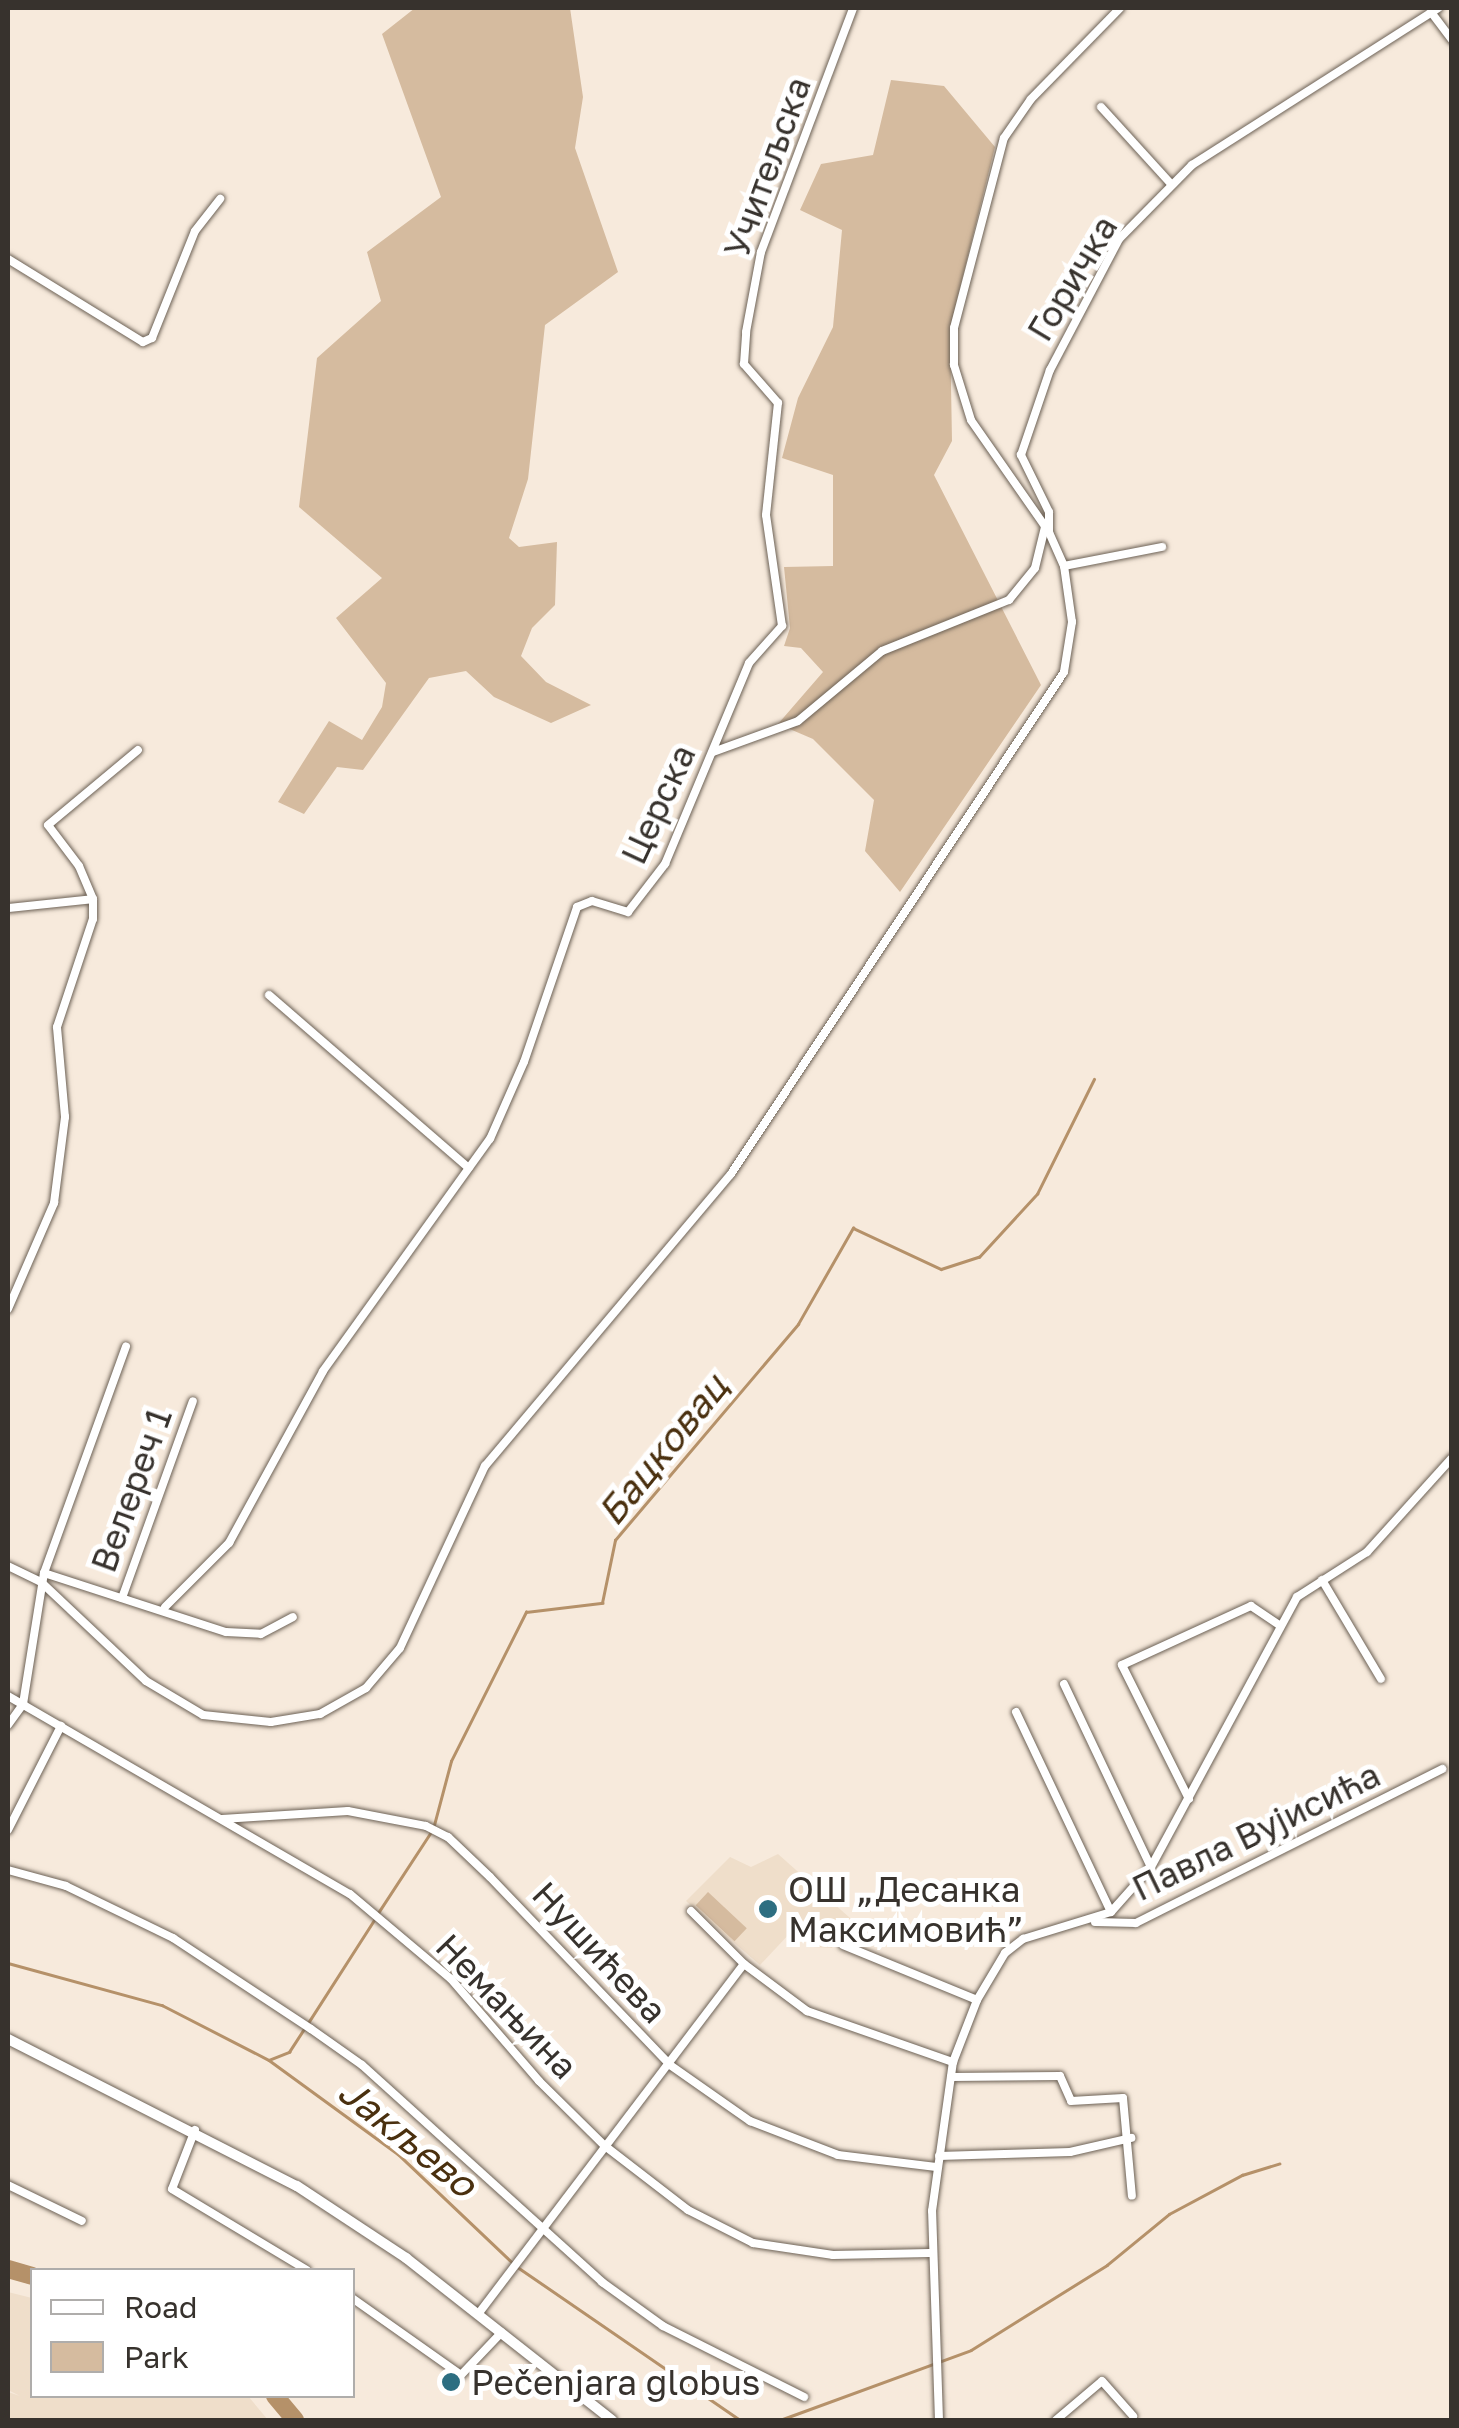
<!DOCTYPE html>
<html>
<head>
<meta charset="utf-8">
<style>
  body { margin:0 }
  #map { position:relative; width:1459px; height:2428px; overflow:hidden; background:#f7eadc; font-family:"Golos Text",sans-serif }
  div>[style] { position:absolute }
  .built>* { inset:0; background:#efdeca }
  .green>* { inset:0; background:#d5bb9f; transform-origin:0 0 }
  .stream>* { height:2.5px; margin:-1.25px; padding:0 1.25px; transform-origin:1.25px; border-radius:1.25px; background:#b59169 }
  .river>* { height:18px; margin:-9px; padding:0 9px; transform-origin:9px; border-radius:9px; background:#b59169 }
  .roads { filter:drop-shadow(0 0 2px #6c6155) drop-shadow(0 0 2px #6c6155) }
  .minor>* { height:8px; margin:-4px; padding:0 4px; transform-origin:4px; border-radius:4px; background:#fff }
  .tertiary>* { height:10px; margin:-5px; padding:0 5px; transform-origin:5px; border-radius:5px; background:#fff }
  .dots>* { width:28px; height:28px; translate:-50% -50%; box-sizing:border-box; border:5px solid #fff; border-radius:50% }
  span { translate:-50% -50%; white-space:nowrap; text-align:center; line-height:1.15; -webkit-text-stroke:10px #fff; paint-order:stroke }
  .street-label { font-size:35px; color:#37322d }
  .poi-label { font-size:35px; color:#37322d }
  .left { translate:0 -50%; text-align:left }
  .water-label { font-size:38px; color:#4a300f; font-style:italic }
  .frame { position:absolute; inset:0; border:10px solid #37322d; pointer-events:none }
  .legend { position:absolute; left:30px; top:2268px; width:325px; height:130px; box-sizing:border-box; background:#fff; border:2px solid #afadab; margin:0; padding:12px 18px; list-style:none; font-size:30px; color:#37322d }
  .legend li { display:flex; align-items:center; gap:20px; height:50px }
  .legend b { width:50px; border:2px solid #afadab }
</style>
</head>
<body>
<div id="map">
  <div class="built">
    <i style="clip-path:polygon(778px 1854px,850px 1918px,832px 1948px,813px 1947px,792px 1931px,760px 1965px,686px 1901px,730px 1857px,751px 1867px)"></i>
    <i style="clip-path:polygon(8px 2292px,32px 2298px,32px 2396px,248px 2396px,268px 2420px,8px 2420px,8px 2392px,20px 2396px,8px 2390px)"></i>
  </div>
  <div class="green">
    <i style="clip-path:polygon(415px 8px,570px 8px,583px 97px,575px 148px,618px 272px,545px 325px,528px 479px,509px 538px,519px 547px,557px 542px,555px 605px,532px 628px,521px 656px,546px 682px,591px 705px,551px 723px,494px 697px,466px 671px,429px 678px,363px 770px,337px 767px,304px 814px,278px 802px,329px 721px,362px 740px,382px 707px,386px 683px,336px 618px,382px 578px,299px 507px,317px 358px,381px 301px,367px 252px,441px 197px,382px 34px)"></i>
    <i style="clip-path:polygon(891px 80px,944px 86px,995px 147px,950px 328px,952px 441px,934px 475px,1041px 685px,900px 892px,865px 851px,874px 800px,813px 739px,778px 724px,823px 672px,801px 648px,784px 646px,790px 628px,784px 567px,833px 566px,833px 475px,782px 458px,798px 398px,833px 327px,842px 230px,800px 210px,821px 164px,873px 155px)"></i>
    <i style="left:708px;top:1892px;width:53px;height:18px;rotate:43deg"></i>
  </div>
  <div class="stream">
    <i style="left:434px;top:1825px;width:66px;rotate:-75.1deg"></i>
    <i style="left:451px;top:1761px;width:167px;rotate:-63.3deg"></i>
    <i style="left:526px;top:1612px;width:77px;rotate:-6.8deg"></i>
    <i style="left:602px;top:1603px;width:64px;rotate:-78.3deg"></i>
    <i style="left:615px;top:1540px;width:283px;rotate:-49.7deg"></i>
    <i style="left:798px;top:1324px;width:111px;rotate:-60.2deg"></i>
    <i style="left:853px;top:1228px;width:97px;rotate:25deg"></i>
    <i style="left:941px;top:1269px;width:40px;rotate:-18deg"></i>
    <i style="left:979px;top:1257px;width:86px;rotate:-47.4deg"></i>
    <i style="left:1037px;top:1194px;width:128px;rotate:-63.6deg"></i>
    <i style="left:378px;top:1913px;width:97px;rotate:-56.8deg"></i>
    <i style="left:8px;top:1963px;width:160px;rotate:15.3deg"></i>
    <i style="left:162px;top:2005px;width:120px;rotate:27.2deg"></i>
    <i style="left:269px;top:2060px;width:160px;rotate:36.1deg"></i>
    <i style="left:398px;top:2154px;width:158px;rotate:43.5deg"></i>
    <i style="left:308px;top:2023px;width:122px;rotate:-57.3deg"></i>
    <i style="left:269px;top:2060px;width:22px;rotate:-22deg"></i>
    <i style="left:289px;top:2052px;width:27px;rotate:-57deg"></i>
    <i style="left:519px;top:2268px;width:268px;rotate:34.5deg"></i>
    <i style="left:780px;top:2420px;width:203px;rotate:-20.1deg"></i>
    <i style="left:971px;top:2350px;width:160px;rotate:-32deg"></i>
    <i style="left:1107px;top:2265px;width:80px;rotate:-39.4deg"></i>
    <i style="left:1169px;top:2214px;width:83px;rotate:-28.1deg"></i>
    <i style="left:1242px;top:2175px;width:39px;rotate:-17deg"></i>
  </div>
  <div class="river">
    <i style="left:8px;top:2269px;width:25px;rotate:16deg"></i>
    <i style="left:275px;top:2396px;width:31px;rotate:50deg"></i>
  </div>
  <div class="roads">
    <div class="minor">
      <i style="left:1431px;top:12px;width:35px;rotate:53deg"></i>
      <i style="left:1101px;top:107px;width:105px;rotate:47.7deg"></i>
      <i style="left:8px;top:259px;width:158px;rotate:31.6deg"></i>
      <i style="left:143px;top:342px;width:10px;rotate:-24deg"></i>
      <i style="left:152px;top:338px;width:115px;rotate:-68.1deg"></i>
      <i style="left:195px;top:231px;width:41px;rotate:-52deg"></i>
      <i style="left:1049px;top:532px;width:20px;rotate:-90deg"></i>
      <i style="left:1049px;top:512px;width:64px;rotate:-116.2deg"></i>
      <i style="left:1021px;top:455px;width:90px;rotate:-71.2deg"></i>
      <i style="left:1050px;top:370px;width:148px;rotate:-62.2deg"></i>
      <i style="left:1119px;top:239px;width:104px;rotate:-45.4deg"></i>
      <i style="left:1192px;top:165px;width:292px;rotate:-32.5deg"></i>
      <i style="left:1064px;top:566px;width:100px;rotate:-11deg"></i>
      <i style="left:713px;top:752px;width:90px;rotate:-20deg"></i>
      <i style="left:798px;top:721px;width:109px;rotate:-39.8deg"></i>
      <i style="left:882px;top:651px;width:137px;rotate:-21.9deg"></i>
      <i style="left:1009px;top:600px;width:41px;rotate:-50.9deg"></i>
      <i style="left:1035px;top:568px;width:42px;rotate:-76.3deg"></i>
      <i style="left:8px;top:908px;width:85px;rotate:-6deg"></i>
      <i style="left:269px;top:995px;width:264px;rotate:40.9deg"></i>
      <i style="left:8px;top:1309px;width:116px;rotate:-66.5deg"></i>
      <i style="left:54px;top:1203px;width:87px;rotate:-82.7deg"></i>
      <i style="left:65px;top:1117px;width:90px;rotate:-95.1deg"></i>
      <i style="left:57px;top:1027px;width:114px;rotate:-71.6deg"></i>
      <i style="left:93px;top:919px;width:20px;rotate:-90deg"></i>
      <i style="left:93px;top:899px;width:36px;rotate:-113deg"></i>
      <i style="left:79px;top:866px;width:51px;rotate:-127.1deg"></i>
      <i style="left:48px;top:825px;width:117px;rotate:-39.8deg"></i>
      <i style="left:8px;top:1566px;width:37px;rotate:26deg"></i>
      <i style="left:41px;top:1582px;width:144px;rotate:43.3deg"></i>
      <i style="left:146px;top:1681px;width:66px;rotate:30.8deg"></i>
      <i style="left:203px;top:1715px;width:68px;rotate:5.9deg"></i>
      <i style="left:271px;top:1722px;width:50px;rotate:-9.3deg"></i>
      <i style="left:320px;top:1714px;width:53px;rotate:-29.5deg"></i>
      <i style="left:366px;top:1688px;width:52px;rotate:-49.6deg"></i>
      <i style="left:400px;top:1648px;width:201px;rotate:-65deg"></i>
      <i style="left:485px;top:1466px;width:382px;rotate:-49.9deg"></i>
      <i style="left:731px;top:1174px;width:602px;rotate:-56.44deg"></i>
      <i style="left:1064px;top:672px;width:51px;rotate:-80.9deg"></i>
      <i style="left:1072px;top:622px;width:57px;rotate:-98.1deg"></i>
      <i style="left:1064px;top:566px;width:37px;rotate:-114deg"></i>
      <i style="left:1049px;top:532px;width:136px;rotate:-124.9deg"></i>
      <i style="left:971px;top:420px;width:58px;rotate:-107.2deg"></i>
      <i style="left:954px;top:365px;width:37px;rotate:-90deg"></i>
      <i style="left:954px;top:328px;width:196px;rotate:-75.3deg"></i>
      <i style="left:1004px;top:138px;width:47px;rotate:-55.3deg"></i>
      <i style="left:1031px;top:99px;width:127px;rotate:-45.6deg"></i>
      <i style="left:44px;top:1573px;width:241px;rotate:-70.1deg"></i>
      <i style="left:1322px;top:1580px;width:115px;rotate:59.2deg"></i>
      <i style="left:122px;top:1598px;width:209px;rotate:-70.2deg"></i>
      <i style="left:165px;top:1607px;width:91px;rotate:-45deg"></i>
      <i style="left:229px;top:1543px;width:196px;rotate:-61.3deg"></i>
      <i style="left:323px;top:1371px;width:286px;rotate:-54.3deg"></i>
      <i style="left:490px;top:1139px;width:84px;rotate:-66.2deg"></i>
      <i style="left:524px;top:1062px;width:164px;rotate:-71.1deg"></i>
      <i style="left:577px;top:907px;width:16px;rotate:-22deg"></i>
      <i style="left:592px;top:901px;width:38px;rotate:17deg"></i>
      <i style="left:628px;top:912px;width:61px;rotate:-52.4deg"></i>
      <i style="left:665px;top:864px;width:218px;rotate:-67.3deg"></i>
      <i style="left:749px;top:663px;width:50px;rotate:-48.3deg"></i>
      <i style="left:782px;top:626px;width:112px;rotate:-98.2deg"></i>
      <i style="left:766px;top:515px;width:113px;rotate:-83.9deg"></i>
      <i style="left:778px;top:403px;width:52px;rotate:-131.1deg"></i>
      <i style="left:744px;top:364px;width:32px;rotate:-86deg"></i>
      <i style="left:746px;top:332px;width:81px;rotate:-79.4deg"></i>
      <i style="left:761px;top:252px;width:261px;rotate:-69.3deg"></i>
      <i style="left:1064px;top:1684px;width:203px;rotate:64.6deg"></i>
      <i style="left:8px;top:1696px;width:395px;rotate:30.1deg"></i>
      <i style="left:350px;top:1894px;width:132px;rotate:40.1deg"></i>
      <i style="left:451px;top:1979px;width:135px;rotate:49.2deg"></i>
      <i style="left:539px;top:2081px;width:93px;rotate:44.6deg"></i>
      <i style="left:605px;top:2146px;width:105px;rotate:37.6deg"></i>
      <i style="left:688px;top:2210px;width:73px;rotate:26.9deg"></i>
      <i style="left:753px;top:2243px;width:81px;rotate:8.5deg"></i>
      <i style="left:833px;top:2255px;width:97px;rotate:-1.2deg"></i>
      <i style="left:1016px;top:1712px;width:221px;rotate:64.6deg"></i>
      <i style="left:8px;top:1725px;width:26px;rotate:-54deg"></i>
      <i style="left:23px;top:1704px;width:133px;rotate:-80.9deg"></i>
      <i style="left:44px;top:1573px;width:191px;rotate:18deg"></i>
      <i style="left:226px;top:1632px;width:35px;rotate:3deg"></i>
      <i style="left:261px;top:1634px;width:36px;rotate:-28deg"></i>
      <i style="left:1189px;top:1799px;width:150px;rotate:-116.6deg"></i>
      <i style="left:1122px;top:1665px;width:142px;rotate:-24.6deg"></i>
      <i style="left:1251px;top:1606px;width:34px;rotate:34deg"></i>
      <i style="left:222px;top:1819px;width:126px;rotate:-3.6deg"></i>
      <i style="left:348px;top:1811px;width:79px;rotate:10.9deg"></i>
      <i style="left:426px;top:1826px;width:25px;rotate:27deg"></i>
      <i style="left:448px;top:1837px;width:58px;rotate:43.6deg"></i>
      <i style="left:490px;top:1877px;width:260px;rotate:46.2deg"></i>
      <i style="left:670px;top:2065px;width:98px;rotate:35deg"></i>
      <i style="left:750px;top:2121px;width:94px;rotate:21.1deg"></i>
      <i style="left:838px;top:2155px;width:99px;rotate:7deg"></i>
      <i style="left:8px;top:1830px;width:117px;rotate:-63deg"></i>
      <i style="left:8px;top:1870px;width:60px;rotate:15.4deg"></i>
      <i style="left:66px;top:1886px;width:119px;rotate:25.9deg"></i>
      <i style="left:173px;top:1938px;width:165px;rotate:33.4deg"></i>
      <i style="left:311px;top:2029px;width:62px;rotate:35.2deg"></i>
      <i style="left:362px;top:2065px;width:324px;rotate:42.1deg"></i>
      <i style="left:602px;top:2282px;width:75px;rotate:35.8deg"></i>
      <i style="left:663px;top:2326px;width:158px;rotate:26.7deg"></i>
      <i style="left:691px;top:1911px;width:75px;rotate:45deg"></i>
      <i style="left:744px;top:1964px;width:79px;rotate:36.7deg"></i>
      <i style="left:807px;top:2011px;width:155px;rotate:19.3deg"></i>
      <i style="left:1095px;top:1922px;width:41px;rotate:1.4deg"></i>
      <i style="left:1136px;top:1923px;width:343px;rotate:-26.7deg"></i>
      <i style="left:843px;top:1945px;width:145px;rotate:22.3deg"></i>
      <i style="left:951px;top:2077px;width:109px;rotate:-0.5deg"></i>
      <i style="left:1060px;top:2076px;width:27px;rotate:66deg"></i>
      <i style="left:1071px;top:2101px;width:52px;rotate:-3.3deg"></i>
      <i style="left:1123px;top:2098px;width:98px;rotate:84.8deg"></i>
      <i style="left:195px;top:2130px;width:63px;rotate:111.3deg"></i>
      <i style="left:172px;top:2189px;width:157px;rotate:31deg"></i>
      <i style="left:939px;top:2156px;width:131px;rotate:-1.7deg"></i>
      <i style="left:1070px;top:2152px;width:63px;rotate:-12.9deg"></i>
      <i style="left:8px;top:2185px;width:82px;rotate:25.9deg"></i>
      <i style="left:352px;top:2298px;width:133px;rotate:35.2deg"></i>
      <i style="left:461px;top:2375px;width:59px;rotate:-46.4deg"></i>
      <i style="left:479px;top:2313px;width:438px;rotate:-52.8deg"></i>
      <i style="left:939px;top:2420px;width:209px;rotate:-91.9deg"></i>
      <i style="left:932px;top:2211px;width:150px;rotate:-82deg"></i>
      <i style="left:953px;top:2062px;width:66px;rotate:-68.8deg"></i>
      <i style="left:977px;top:2000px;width:55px;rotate:-59.2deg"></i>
      <i style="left:1005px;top:1953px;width:23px;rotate:-38deg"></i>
      <i style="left:1023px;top:1939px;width:92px;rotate:-17.1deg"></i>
      <i style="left:1111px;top:1912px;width:60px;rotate:-48.4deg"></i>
      <i style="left:1151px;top:1867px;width:307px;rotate:-61.6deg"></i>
      <i style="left:1297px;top:1597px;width:83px;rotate:-32.7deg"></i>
      <i style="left:1367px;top:1552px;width:127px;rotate:-47.9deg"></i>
      <i style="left:1056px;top:2420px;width:60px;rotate:-40.3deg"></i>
      <i style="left:1102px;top:2381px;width:47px;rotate:48.5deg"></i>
    </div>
    <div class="tertiary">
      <i style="left:8px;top:2039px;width:324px;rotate:27deg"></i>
      <i style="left:297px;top:2186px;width:131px;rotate:33.4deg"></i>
      <i style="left:406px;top:2258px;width:262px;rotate:38.2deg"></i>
    </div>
  </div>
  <div class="dots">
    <i style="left:768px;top:1909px;background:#2d6e81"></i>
    <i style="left:451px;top:2382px;background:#2d6e81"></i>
  </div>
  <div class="street-label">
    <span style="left:767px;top:167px;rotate:-70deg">Учитељска</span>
    <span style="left:1072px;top:278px;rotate:-59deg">Горичка</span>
    <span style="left:658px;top:804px;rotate:-65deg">Церска</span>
    <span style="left:131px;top:1490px;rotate:-70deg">Велереч 1</span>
    <span style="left:1256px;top:1831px;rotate:-26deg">Павла Вујисића</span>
    <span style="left:600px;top:1952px;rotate:47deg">Нушићева</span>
    <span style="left:507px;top:2006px;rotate:46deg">Немањина</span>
  </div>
  <div class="poi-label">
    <span class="left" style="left:788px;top:1909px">ОШ „Десанка<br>Максимовић”</span>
    <span class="left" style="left:471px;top:2382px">Pečenjara globus</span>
  </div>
  <div class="water-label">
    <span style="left:662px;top:1449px;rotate:-51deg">Бацковац</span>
    <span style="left:408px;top:2137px;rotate:39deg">Јакљево</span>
  </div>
  <div class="frame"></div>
  <ul class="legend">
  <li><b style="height:12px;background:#fff"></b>Road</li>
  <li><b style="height:28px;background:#d5bb9f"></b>Park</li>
  </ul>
</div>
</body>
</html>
